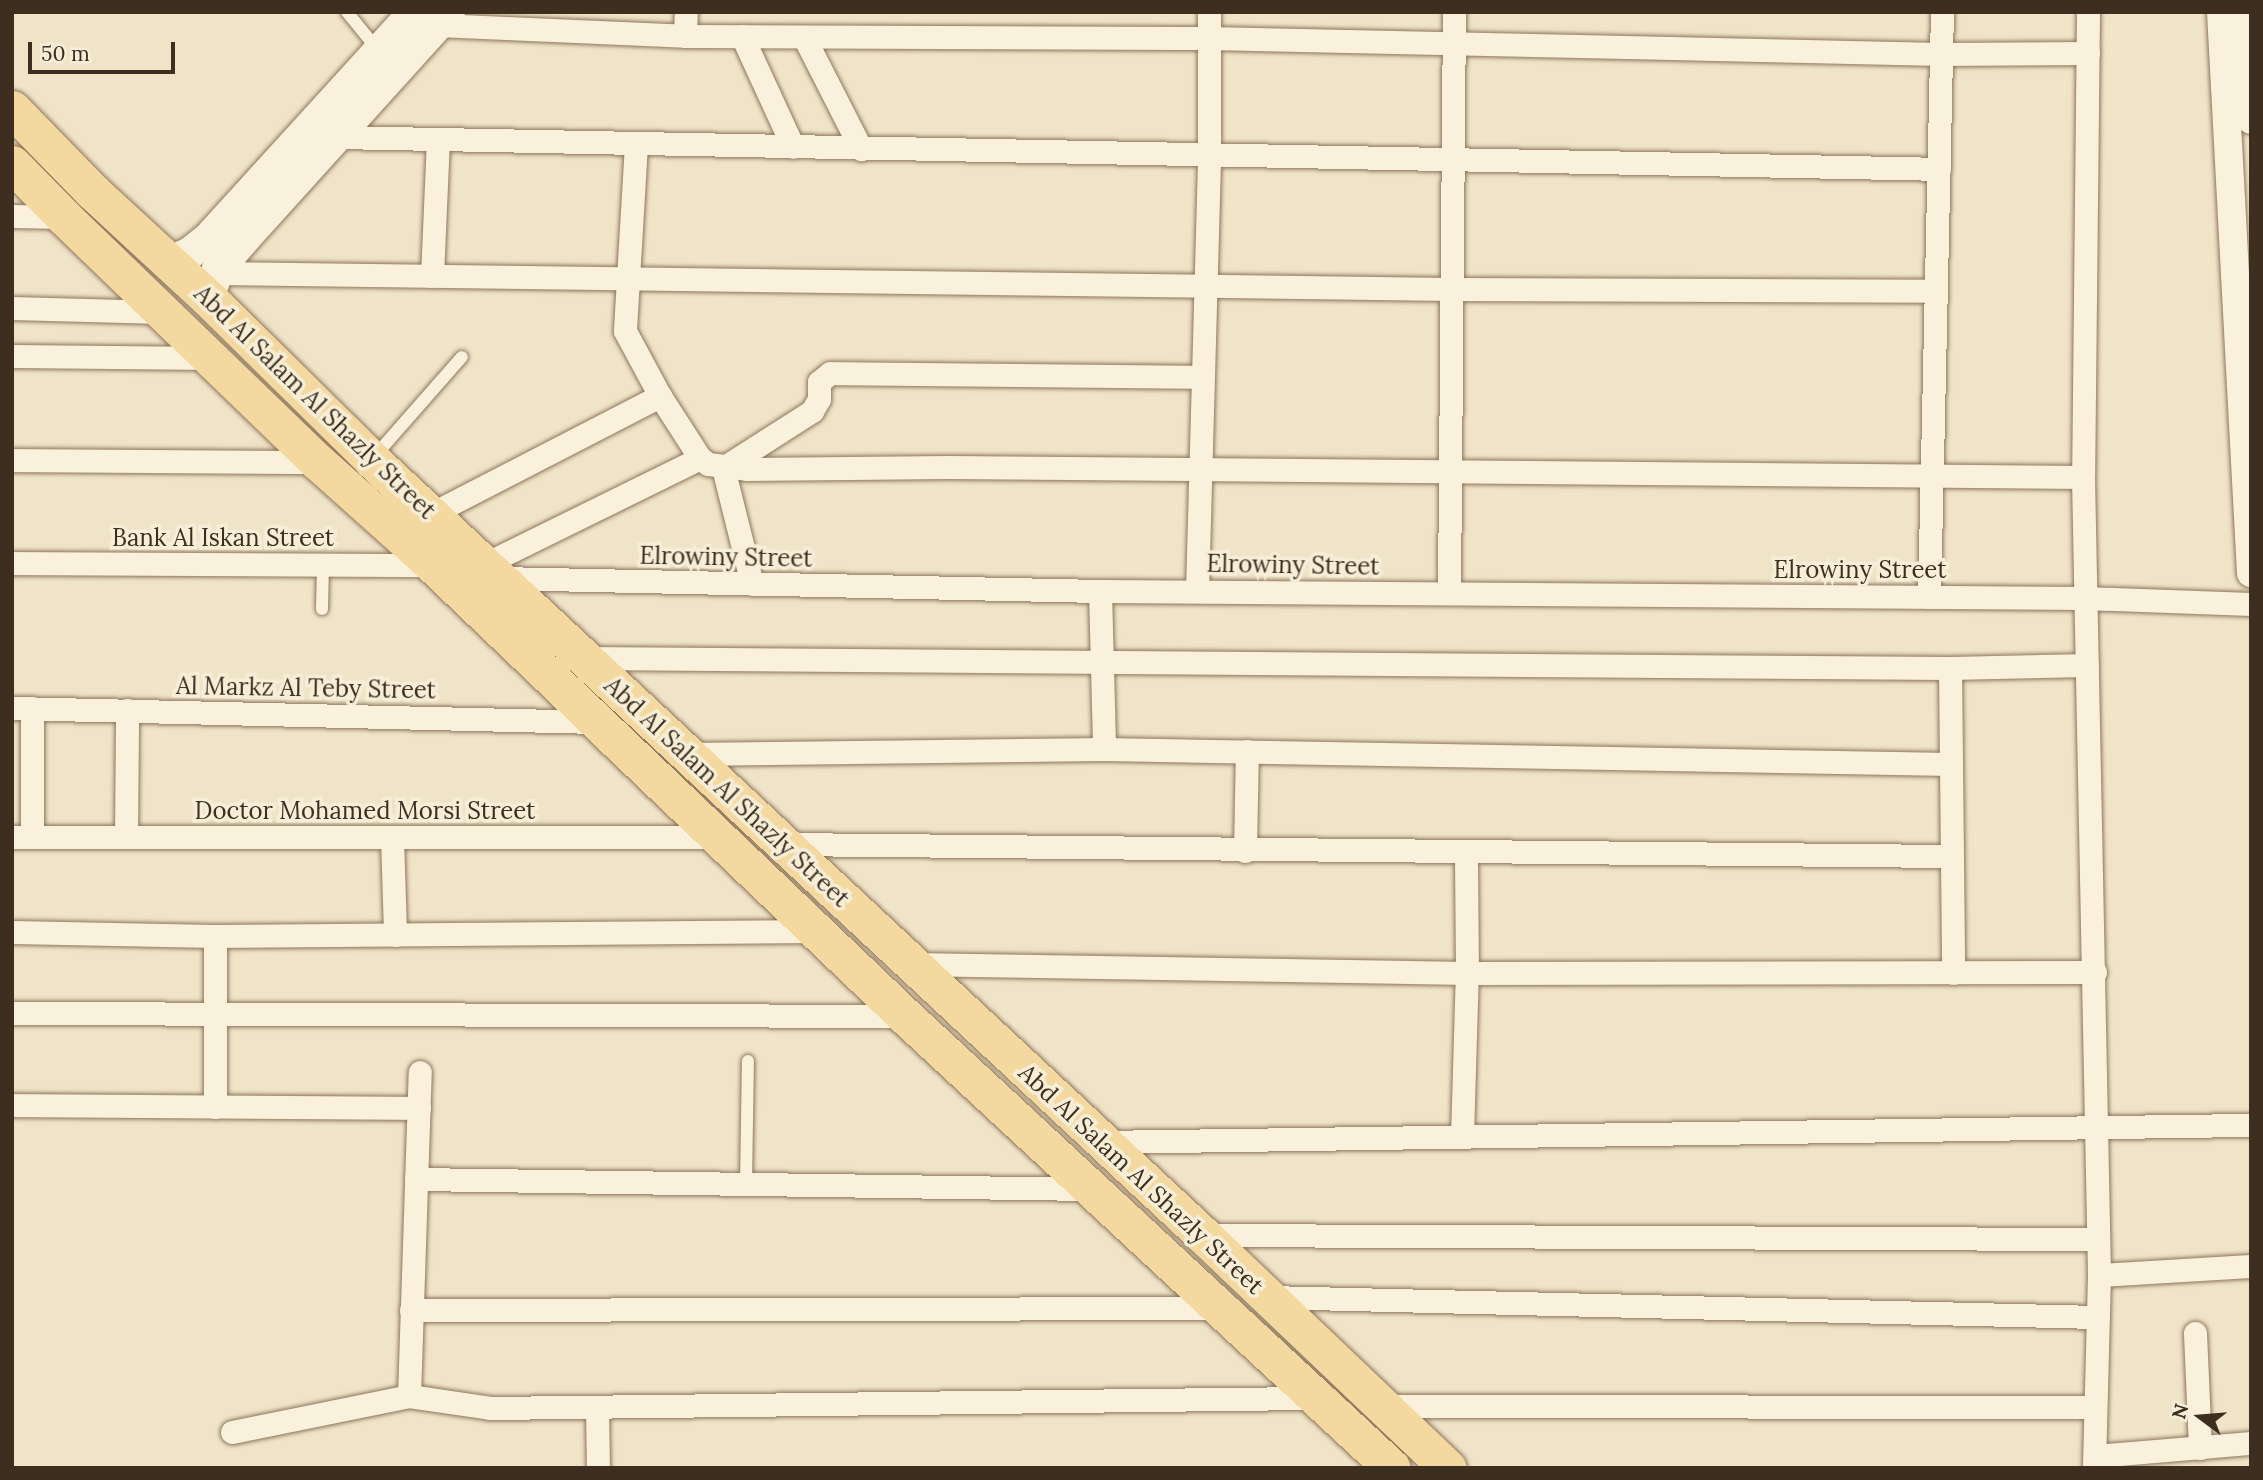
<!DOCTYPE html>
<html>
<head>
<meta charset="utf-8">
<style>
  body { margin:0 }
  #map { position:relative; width:2263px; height:1480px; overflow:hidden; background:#f0e4c8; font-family:Lora,serif }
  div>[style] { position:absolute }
  .roads { filter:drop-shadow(0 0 2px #8d765c) drop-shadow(0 0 2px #8d765c) }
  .service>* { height:12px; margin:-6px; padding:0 6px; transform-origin:6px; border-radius:6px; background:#faf1dc }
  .minor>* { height:23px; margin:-11.5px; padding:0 11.5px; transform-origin:11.5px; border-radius:11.5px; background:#faf1dc }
  .tertiary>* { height:28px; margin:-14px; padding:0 14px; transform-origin:14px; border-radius:14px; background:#faf1dc }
  .secondary>* { height:32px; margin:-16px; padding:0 16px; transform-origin:16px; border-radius:16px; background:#faf1dc }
  .primary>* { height:37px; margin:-18.5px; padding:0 18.5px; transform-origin:18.5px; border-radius:18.5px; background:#f3d9a0 }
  span { translate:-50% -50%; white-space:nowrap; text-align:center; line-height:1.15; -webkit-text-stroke:7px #f7eed8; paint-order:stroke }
  .street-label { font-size:24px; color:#3d2e20 }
  .frame { position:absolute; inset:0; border:14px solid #3d2e20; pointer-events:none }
  .north { position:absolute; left:2165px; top:1382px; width:70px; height:70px; -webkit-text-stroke:5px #f7eed8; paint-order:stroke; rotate:286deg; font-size:19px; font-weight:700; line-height:28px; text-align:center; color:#3d2e20 }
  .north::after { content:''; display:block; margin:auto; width:24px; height:32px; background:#3d2e20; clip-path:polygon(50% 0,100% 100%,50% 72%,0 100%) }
  .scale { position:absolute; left:28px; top:42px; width:147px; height:32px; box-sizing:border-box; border:4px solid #3d2e20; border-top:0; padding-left:9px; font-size:21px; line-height:24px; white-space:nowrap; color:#3d2e20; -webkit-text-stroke:5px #f7eed8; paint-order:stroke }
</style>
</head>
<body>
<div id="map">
  <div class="roads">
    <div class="service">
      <i style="left:347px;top:12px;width:49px;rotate:50.8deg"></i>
      <i style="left:374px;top:457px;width:133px;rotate:-48.7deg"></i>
      <i style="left:322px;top:609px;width:44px;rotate:-88.7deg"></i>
      <i style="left:746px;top:1184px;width:123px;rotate:-89.1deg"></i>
    </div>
    <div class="minor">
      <i style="left:2088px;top:12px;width:465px;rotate:90.6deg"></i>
      <i style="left:2083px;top:477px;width:798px;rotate:88.85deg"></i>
      <i style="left:2099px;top:1275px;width:193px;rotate:91.5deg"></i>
      <i style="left:437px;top:25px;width:248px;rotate:2.5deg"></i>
      <i style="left:685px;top:36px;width:523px;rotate:0.22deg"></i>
      <i style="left:1208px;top:38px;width:733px;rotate:1.25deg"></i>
      <i style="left:1941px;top:54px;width:147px;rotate:-0.4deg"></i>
      <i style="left:685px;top:36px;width:24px;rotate:-88deg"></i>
      <i style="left:742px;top:36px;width:122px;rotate:65.3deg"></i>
      <i style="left:804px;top:37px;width:126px;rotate:63deg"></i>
      <i style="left:337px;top:137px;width:1602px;rotate:1.14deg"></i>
      <i style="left:636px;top:144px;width:187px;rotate:93.4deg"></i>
      <i style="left:625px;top:331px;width:74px;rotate:61.7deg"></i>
      <i style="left:660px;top:396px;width:74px;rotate:57.2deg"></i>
      <i style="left:700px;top:458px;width:10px;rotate:37deg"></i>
      <i style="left:708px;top:464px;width:39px;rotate:7deg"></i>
      <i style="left:747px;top:469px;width:201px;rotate:-0.6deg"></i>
      <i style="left:948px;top:467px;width:1135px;rotate:0.5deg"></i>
      <i style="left:12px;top:216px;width:52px;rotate:1.1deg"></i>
      <i style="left:216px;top:273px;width:1235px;rotate:0.74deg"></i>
      <i style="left:1451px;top:289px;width:485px;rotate:0.2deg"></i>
      <i style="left:432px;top:276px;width:136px;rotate:-87.5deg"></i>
      <i style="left:12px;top:308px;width:149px;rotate:1.5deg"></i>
      <i style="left:12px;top:356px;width:199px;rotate:0.6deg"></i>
      <i style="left:12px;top:460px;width:306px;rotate:0.4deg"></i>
      <i style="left:431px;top:514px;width:258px;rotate:-27.3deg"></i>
      <i style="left:12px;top:563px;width:421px;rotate:0.3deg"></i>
      <i style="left:485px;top:564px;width:240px;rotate:-26.2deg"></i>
      <i style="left:499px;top:578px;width:601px;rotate:1.24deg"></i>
      <i style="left:1100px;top:591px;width:985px;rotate:0.41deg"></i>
      <i style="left:2085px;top:598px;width:166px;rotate:2.1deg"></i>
      <i style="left:752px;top:584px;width:120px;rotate:-104deg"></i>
      <i style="left:723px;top:468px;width:106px;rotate:-32.6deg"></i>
      <i style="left:812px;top:411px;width:14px;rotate:-60deg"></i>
      <i style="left:819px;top:399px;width:17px;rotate:-90deg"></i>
      <i style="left:819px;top:382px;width:14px;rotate:-39deg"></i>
      <i style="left:830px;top:373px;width:373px;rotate:0.6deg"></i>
      <i style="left:1100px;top:591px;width:158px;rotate:88.5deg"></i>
      <i style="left:1197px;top:591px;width:435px;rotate:-88.4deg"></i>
      <i style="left:1209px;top:156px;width:144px;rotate:-90deg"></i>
      <i style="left:1449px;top:593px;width:581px;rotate:-89.51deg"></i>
      <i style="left:1929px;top:597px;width:585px;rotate:-88.73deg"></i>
      <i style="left:585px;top:658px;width:1365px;rotate:0.42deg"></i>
      <i style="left:1950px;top:668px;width:137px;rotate:-1.3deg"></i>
      <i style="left:1950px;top:668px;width:305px;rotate:89.4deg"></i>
      <i style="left:12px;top:708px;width:586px;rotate:1.37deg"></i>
      <i style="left:687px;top:754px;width:417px;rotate:-0.7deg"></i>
      <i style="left:1104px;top:749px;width:847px;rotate:1.01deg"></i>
      <i style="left:12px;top:837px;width:706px"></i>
      <i style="left:32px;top:837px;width:129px;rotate:-90deg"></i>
      <i style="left:126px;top:837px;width:127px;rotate:-89.5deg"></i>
      <i style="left:392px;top:837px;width:98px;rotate:88.2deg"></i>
      <i style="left:783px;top:844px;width:1167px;rotate:0.59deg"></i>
      <i style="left:1245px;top:851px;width:100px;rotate:-88.9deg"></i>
      <i style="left:12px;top:932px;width:203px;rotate:1.1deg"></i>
      <i style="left:215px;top:936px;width:603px;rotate:-0.48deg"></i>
      <i style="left:911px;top:964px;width:556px;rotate:0.93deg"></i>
      <i style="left:1467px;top:973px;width:628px;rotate:-0.09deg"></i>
      <i style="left:12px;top:1013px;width:893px;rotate:0.19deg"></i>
      <i style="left:12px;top:1105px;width:407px;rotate:0.4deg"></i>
      <i style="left:215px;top:1107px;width:171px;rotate:-90deg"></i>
      <i style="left:1462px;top:1137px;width:164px;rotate:-88.3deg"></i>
      <i style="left:1467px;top:973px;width:121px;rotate:-90.5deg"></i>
      <i style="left:1100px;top:1142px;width:1151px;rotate:-0.85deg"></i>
      <i style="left:416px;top:1179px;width:676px;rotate:0.85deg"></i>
      <i style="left:1203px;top:1235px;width:894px;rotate:0.26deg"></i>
      <i style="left:2099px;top:1275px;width:152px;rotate:-3.4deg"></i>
      <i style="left:1267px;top:1297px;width:831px;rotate:1.38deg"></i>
      <i style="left:411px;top:1310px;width:808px;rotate:-0.14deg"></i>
      <i style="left:2195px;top:1333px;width:115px;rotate:87.5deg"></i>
      <i style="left:409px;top:1396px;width:324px;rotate:-88.1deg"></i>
      <i style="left:1381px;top:1406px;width:713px;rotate:0.08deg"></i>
      <i style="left:597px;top:1407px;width:61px;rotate:89.1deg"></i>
      <i style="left:232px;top:1432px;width:181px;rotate:-11.5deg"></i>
      <i style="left:409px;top:1396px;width:82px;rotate:8.4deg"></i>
      <i style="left:490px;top:1408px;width:823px;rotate:-0.7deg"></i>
      <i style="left:2095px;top:1456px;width:157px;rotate:-4.8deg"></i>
    </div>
    <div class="tertiary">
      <i style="left:2221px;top:12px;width:562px;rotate:86.94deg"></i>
      <i style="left:2245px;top:12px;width:108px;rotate:86.8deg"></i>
    </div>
    <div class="secondary">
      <i style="left:170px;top:262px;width:22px;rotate:-24deg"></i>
      <i style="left:190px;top:253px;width:24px;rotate:-38deg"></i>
      <i style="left:209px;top:238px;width:306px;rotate:-47.7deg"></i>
      <i style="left:208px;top:298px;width:31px;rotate:-71deg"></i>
      <i style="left:218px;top:269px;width:40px;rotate:-49deg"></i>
      <i style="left:244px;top:239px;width:306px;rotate:-47.9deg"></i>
    </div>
    <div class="primary">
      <i style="left:12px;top:109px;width:115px;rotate:45.7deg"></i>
      <i style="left:92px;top:191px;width:158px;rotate:42.7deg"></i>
      <i style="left:208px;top:298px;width:231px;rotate:44.6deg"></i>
      <i style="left:372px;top:460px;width:1136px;rotate:43deg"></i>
      <i style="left:1203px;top:1235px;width:338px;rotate:43.6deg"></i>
      <i style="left:12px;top:164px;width:74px;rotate:45.5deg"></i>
      <i style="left:64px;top:217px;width:353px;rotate:44deg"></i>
      <i style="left:318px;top:462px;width:154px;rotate:41.8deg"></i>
      <i style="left:433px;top:565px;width:653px;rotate:43.7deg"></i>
      <i style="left:905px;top:1016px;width:664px;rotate:42.87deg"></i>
    </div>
  </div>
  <div class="street-label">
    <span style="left:315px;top:402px;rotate:44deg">Abd Al Salam Al Shazly Street</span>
    <span style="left:223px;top:538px">Bank Al Iskan Street</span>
    <span style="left:726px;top:557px;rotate:1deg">Elrowiny Street</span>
    <span style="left:1293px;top:565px;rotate:1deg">Elrowiny Street</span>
    <span style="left:1860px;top:570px">Elrowiny Street</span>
    <span style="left:306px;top:688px;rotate:1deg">Al Markz Al Teby Street</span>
    <span style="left:727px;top:792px;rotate:43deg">Abd Al Salam Al Shazly Street</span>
    <span style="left:365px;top:811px">Doctor Mohamed Morsi Street</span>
    <span style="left:1141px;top:1179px;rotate:43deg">Abd Al Salam Al Shazly Street</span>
  </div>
  <div class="frame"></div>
  <div class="north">N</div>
  <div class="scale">50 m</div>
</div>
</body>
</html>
